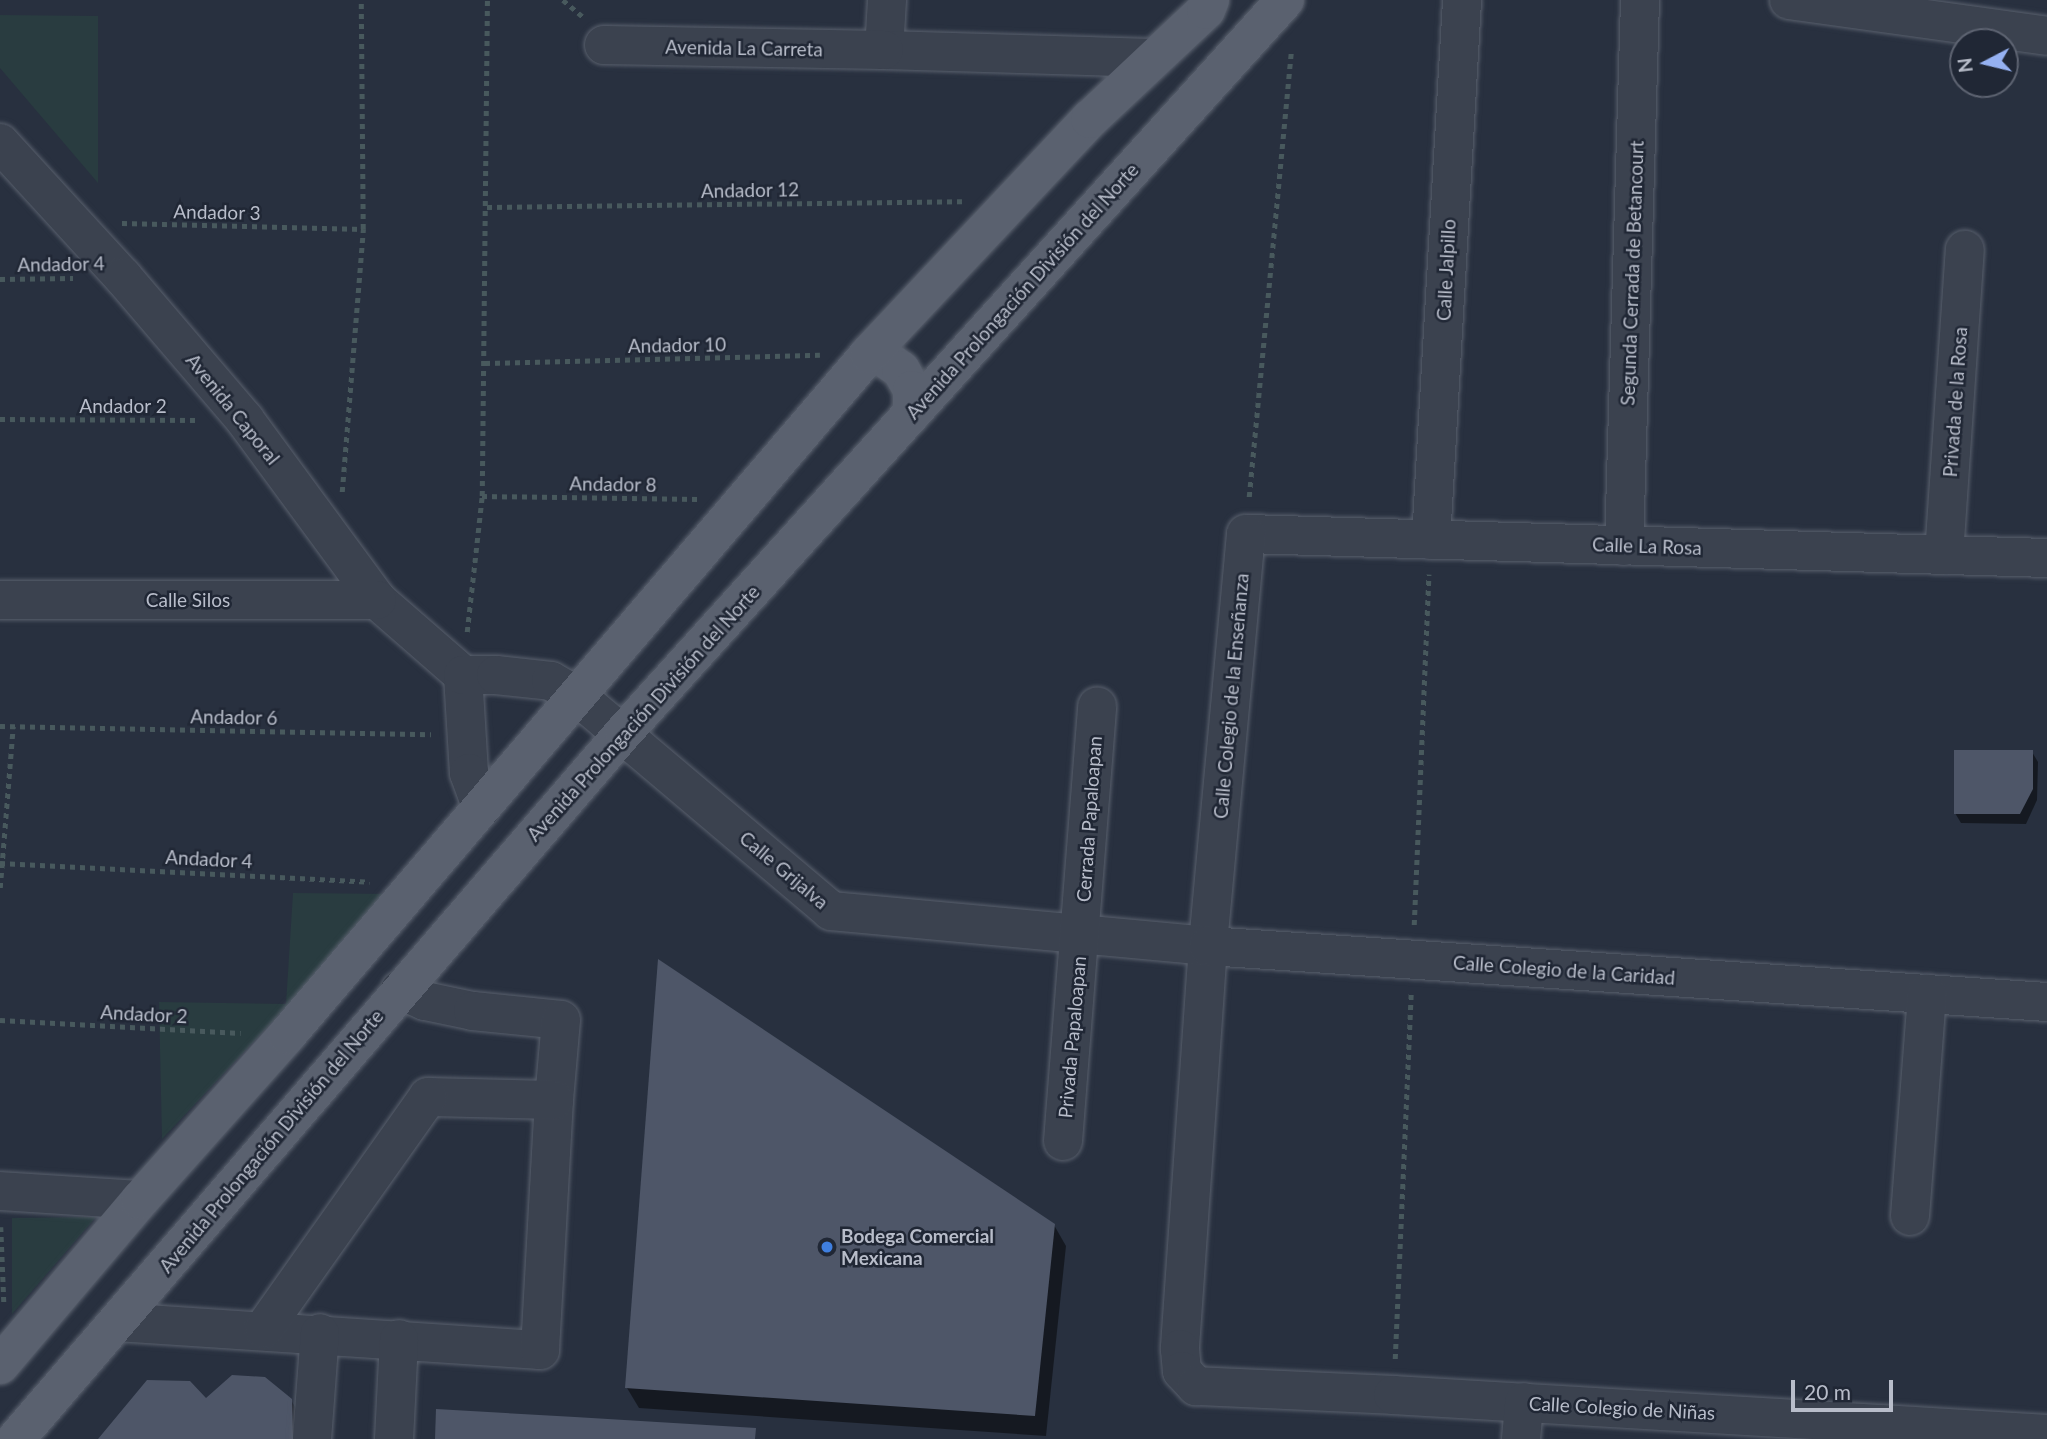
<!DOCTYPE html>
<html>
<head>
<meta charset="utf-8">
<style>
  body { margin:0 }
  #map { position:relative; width:2047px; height:1439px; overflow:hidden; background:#28303f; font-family:Lato,sans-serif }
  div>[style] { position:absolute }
  .green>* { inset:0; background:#293c40 }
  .shadow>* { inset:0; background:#0007 }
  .building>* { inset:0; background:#4e5668 }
  .path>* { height:4.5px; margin-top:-2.25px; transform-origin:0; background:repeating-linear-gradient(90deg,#48595d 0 5px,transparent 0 10px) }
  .roads { filter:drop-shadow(0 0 2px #59606d) drop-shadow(0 0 2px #59606d) }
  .minor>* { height:38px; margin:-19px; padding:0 19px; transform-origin:19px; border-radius:19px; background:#3b424f }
  .major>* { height:38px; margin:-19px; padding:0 19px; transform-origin:19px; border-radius:19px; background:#5a616f }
  .dots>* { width:19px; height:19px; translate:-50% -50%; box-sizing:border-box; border:4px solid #202735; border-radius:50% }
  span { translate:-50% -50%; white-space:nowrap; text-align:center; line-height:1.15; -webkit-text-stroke:5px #202735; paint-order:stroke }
  .street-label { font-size:19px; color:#b8bdca }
  .poi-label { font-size:19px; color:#b8bdca; font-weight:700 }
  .left { translate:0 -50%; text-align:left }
  .north { position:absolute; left:1949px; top:28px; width:70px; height:70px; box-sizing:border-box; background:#202735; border:2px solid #5d6371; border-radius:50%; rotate:263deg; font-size:19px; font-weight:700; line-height:28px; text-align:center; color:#b8bdca }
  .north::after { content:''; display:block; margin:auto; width:24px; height:32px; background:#95b1f2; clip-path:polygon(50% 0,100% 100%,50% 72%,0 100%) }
  .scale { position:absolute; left:1791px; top:1380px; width:102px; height:32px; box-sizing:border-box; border:4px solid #b8bdca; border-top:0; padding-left:9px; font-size:21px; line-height:24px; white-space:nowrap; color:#b8bdca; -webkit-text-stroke:5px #202735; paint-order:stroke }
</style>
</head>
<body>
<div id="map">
  <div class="green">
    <i style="clip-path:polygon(0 15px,98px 16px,98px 183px,0 68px)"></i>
    <i style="clip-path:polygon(293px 893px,393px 894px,162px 1139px,159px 1002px,286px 1004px)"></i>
    <i style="clip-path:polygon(96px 1217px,12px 1314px,12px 1218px)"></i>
  </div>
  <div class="shadow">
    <i style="clip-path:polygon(2032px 752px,2038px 762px,2037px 800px,2026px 824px,1961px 823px,1955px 813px)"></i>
    <i style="clip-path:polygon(1054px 1225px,1066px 1246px,1046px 1436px,639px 1408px,627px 1388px)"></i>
    <i style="clip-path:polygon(205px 1400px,291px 1400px,303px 1421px,303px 1439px,101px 1439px)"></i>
  </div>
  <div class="building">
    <i style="clip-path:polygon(1954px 750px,2033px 750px,2033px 789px,2020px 814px,1954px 814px)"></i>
    <i style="clip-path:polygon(658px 959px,1055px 1224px,1035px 1416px,625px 1388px)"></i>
    <i style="clip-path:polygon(232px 1375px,265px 1377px,292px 1399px,293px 1439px,98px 1439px,147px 1380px,190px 1381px,206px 1398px)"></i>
    <i style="clip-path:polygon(436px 1409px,575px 1417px,756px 1428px,755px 1439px,435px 1439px)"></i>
  </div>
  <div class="path">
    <i style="left:563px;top:0;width:26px;rotate:40deg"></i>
    <i style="left:487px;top:207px;width:475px;rotate:-0.7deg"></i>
    <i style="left:122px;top:223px;width:241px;rotate:1.4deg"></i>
    <i style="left:0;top:279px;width:73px;rotate:-0.8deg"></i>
    <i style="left:485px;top:363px;width:335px;rotate:-1.4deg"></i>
    <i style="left:0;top:419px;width:199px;rotate:0.3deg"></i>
    <i style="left:342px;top:492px;width:264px;rotate:-85.4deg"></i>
    <i style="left:363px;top:229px;width:229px;rotate:-90.5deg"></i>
    <i style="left:482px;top:496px;width:216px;rotate:0.8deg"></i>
    <i style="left:1249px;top:497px;width:449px;rotate:-84.6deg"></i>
    <i style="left:467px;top:632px;width:137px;rotate:-83.7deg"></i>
    <i style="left:482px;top:496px;width:496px;rotate:-89.4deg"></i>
    <i style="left:0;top:726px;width:431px;rotate:1.1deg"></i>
    <i style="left:0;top:863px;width:370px;rotate:2.9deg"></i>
    <i style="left:0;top:888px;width:162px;rotate:-85.4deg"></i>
    <i style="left:1414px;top:925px;width:351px;rotate:-87.6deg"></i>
    <i style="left:0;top:1020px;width:241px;rotate:3.1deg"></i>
    <i style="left:1px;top:1227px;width:75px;rotate:87.7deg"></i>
    <i style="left:1395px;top:1359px;width:366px;rotate:-87.5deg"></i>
  </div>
  <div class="roads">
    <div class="minor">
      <i style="left:887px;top:0;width:50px;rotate:93.4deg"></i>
      <i style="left:884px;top:50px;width:268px;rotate:1.7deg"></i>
      <i style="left:1789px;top:0;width:260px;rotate:7.9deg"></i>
      <i style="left:604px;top:45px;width:280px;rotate:1deg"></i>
      <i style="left:0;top:143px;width:182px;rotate:47.5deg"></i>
      <i style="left:123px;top:277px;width:188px;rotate:49.5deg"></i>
      <i style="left:245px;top:420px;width:223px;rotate:53.7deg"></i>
      <i style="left:377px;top:600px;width:114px;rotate:41.1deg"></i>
      <i style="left:463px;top:675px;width:98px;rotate:86.5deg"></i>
      <i style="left:469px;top:773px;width:37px;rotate:70deg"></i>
      <i style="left:1431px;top:540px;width:541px;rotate:-86.71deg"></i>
      <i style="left:1624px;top:546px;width:546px;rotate:-88.32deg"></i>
      <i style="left:1944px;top:555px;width:306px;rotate:-86.1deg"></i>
      <i style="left:2047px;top:558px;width:801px;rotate:-178.28deg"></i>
      <i style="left:1246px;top:534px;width:414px;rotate:95.3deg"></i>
      <i style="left:1208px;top:946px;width:404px;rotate:94deg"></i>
      <i style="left:1180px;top:1349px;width:22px;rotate:85deg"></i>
      <i style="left:1182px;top:1371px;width:21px;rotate:47deg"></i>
      <i style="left:1196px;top:1386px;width:197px;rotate:2.6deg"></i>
      <i style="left:1393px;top:1395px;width:655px;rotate:3.41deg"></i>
      <i style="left:0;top:600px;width:377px"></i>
      <i style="left:463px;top:675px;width:33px"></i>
      <i style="left:496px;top:675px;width:55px;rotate:6.2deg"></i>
      <i style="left:551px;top:681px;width:30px;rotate:30deg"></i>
      <i style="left:577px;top:696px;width:333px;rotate:40.2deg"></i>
      <i style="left:831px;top:911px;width:379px;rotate:5.3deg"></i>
      <i style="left:1208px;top:946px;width:841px;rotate:3.82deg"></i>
      <i style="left:400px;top:990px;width:27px;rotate:24deg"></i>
      <i style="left:425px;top:1001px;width:49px;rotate:11.8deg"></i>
      <i style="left:473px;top:1011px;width:88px;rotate:5.8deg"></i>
      <i style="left:561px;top:1020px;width:80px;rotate:95deg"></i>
      <i style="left:1063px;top:1141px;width:436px;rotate:-85.5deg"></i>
      <i style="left:0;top:1191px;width:140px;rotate:3.7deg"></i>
      <i style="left:1910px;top:1216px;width:223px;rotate:-85.6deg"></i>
      <i style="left:117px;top:1322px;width:424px;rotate:3.8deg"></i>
      <i style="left:540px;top:1350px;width:250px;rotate:-86.8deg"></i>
      <i style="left:554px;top:1100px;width:126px;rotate:-178.6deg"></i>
      <i style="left:428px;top:1097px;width:284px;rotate:125.3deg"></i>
      <i style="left:312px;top:1439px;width:106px;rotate:-85.7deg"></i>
      <i style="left:394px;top:1439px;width:100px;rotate:-87.1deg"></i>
      <i style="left:1521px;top:1439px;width:37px;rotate:-85deg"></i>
    </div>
    <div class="major">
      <i style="left:869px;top:354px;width:12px;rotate:9deg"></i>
      <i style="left:881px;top:356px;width:24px;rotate:35deg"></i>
      <i style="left:901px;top:370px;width:23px;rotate:61deg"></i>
      <i style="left:912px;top:390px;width:23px;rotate:90deg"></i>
      <i style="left:0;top:1365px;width:216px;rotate:-49.7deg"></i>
      <i style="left:140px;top:1200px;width:221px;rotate:-48.3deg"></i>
      <i style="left:287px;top:1035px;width:896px;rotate:-49.48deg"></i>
      <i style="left:869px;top:354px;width:323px;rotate:-46.8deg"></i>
      <i style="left:1090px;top:119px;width:159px;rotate:-43.2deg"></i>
      <i style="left:1206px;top:10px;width:11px;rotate:-68deg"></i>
      <i style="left:16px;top:1439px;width:932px;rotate:-49.31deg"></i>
      <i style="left:624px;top:732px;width:986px;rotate:-47.92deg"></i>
    </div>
  </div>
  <div class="dots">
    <i style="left:827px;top:1247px;background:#3f7fe0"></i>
  </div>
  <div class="street-label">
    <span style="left:744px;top:48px;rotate:1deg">Avenida La Carreta</span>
    <span style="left:750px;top:190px;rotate:-1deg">Andador 12</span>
    <span style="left:217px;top:212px;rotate:1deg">Andador 3</span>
    <span style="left:61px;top:264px;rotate:-1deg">Andador 4</span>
    <span style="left:1446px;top:270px;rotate:-87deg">Calle Jalpillo</span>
    <span style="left:1632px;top:273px;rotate:-88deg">Segunda Cerrada de Betancourt</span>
    <span style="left:1022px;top:291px;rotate:-48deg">Avenida Prolongación División del Norte</span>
    <span style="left:677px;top:345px;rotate:-1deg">Andador 10</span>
    <span style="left:1955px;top:402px;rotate:-86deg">Privada de la Rosa</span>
    <span style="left:123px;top:406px">Andador 2</span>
    <span style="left:233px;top:409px;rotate:51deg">Avenida Caporal</span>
    <span style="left:613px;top:484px;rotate:1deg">Andador 8</span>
    <span style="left:1647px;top:546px;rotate:2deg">Calle La Rosa</span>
    <span style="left:188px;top:600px">Calle Silos</span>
    <span style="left:1231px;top:696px;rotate:-85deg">Calle Colegio de la Enseñanza</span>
    <span style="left:643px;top:713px;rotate:-48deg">Avenida Prolongación División del Norte</span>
    <span style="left:234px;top:717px;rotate:1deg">Andador 6</span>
    <span style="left:1089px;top:819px;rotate:-86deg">Cerrada Papaloapan</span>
    <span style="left:209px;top:859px;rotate:3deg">Andador 4</span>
    <span style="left:784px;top:870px;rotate:40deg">Calle Grijalva</span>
    <span style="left:1564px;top:970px;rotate:4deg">Calle Colegio de la Caridad</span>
    <span style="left:144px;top:1014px;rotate:3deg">Andador 2</span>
    <span style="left:1072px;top:1037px;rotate:-85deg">Privada Papaloapan</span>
    <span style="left:271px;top:1141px;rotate:-50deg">Avenida Prolongación División del Norte</span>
    <span style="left:1622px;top:1408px;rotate:3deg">Calle Colegio de Niñas</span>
  </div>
  <div class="poi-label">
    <span class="left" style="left:841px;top:1247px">Bodega Comercial<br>Mexicana</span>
  </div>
  <div class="north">N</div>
  <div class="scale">20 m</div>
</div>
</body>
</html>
